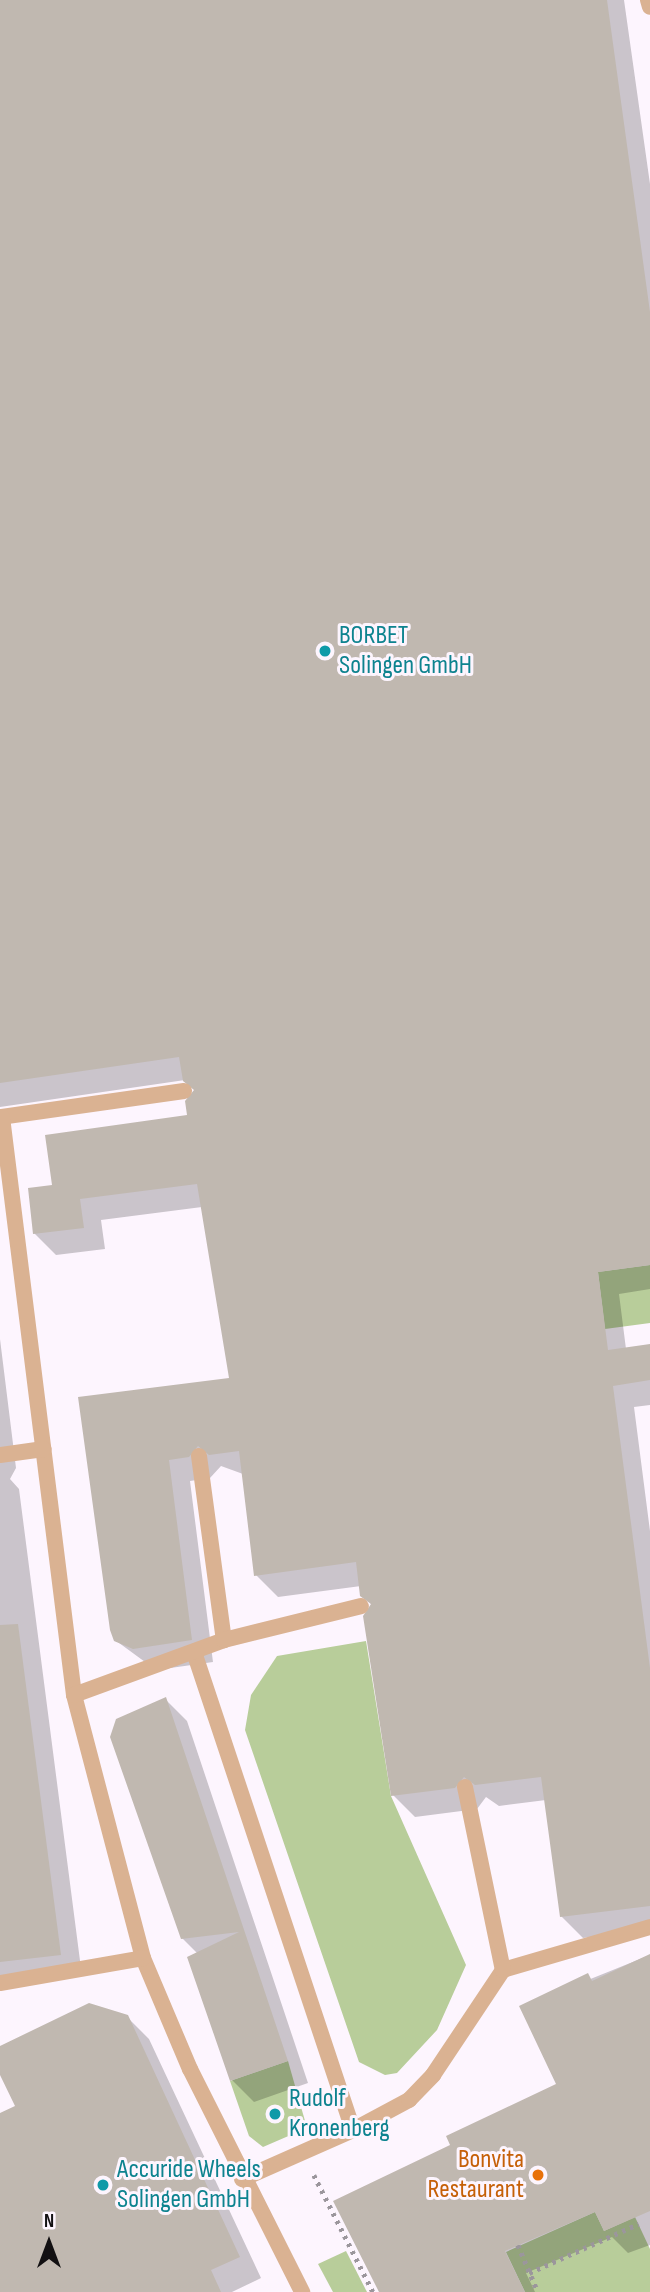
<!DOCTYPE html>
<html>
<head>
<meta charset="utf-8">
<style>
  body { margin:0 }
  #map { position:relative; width:650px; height:2292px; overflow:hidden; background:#fdf5fe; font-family:"Sofia Sans Condensed",sans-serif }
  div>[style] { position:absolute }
  .green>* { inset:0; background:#b8cd9a }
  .shadow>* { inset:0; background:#0003 }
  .building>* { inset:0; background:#c0b8b0 }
  .path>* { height:4.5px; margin-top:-2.25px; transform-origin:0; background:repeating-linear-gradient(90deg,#9b969c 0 3.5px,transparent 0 8.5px) }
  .lane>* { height:16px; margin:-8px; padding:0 8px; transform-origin:8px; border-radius:8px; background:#dab292 }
  .dots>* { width:19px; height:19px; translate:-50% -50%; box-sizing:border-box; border:4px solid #fdf5fe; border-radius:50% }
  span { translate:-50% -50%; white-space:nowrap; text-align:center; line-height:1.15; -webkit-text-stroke:6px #fdf5fe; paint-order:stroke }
  .culture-label { font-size:26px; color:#0d838f }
  .left { translate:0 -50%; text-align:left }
  .food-label { font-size:26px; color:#c56008 }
  .right { translate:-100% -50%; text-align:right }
  .north { position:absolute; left:14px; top:2208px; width:70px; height:70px; -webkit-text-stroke:5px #fdf5fe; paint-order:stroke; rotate:0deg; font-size:19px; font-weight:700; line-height:28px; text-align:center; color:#121012 }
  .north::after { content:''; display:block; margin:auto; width:24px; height:32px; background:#121012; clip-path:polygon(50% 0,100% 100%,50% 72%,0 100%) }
</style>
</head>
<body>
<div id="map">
  <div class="green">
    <i style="clip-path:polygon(650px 1265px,650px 1323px,605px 1329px,598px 1272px)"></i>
    <i style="clip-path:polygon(366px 1641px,391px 1796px,466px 1965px,437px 2030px,397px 2073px,385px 2075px,359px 2062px,245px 1730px,251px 1695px,277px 1656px)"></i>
    <i style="clip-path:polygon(288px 2061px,307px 2128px,263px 2147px,249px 2136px,230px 2081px)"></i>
    <i style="clip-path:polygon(595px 2212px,604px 2231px,635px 2217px,650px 2249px,650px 2292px,525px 2292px,506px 2252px)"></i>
    <i style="clip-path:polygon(346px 2251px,367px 2292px,333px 2292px,318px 2264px)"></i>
  </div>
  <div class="shadow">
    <i style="clip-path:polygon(0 0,624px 0,650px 184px,650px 1289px,619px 1294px,626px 1349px,650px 1346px,650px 1405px,634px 1407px,650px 1531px,650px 1930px,583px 1938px,561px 1916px,546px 1800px,499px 1806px,486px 1797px,477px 1809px,415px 1817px,393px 1795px,372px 1606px,361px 1586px,278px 1597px,256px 1575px,243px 1474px,221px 1466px,210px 1478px,190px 1481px,213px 1662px,156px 1670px,115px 1640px,80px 1398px,231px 1380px,202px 1207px,101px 1220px,105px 1249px,56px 1255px,34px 1233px,54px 1186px,189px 1117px,196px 1091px,185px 1080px,0 1107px)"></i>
    <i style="clip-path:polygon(0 1339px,16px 1468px,10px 1479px,19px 1489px,82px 1976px,0 1986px)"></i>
    <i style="clip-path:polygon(165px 1699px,187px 1721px,308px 2083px,254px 2102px,232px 2080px,189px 1958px,198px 1954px,182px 1938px)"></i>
    <i style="clip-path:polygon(650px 1955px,650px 2245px,628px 2253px,612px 2237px,526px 2273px,535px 2292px,381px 2292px,453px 2146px,558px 2084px,521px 2007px)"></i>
    <i style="clip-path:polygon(127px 2017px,149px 2039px,261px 2278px,232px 2292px,0 2292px,0 2115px,17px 2107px,0 2071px,0 2048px)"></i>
  </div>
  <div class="building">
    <i style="clip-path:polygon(0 0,607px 0,650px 312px,650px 1265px,598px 1272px,608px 1350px,650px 1344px,650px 1380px,613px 1386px,650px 1668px,650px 1906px,560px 1917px,541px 1777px,475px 1785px,464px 1777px,455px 1788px,391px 1796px,363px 1616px,371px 1604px,360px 1596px,356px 1562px,254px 1576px,239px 1451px,209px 1455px,198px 1446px,189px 1457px,169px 1460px,192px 1640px,133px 1649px,114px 1641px,110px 1630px,78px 1397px,229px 1378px,197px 1184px,80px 1199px,84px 1228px,33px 1234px,28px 1188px,52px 1185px,45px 1135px,187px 1115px,185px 1101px,194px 1090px,183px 1081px,179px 1057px,0 1083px)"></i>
    <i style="clip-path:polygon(18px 1624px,61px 1955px,0 1962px,0 1625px)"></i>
    <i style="clip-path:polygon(166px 1697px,288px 2061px,230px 2081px,187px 1957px,239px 1932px,181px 1939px,110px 1737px,116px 1719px)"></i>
    <i style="clip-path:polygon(650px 1954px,650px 2211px,604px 2231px,595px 2212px,505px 2251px,525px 2292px,379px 2292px,333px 2201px,450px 2145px,446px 2136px,556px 2084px,519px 2006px,588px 1973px,592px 1981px)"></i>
    <i style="clip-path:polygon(89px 2003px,128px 2015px,240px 2257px,211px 2270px,221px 2292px,0 2292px,0 2113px,15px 2106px,0 2075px,0 2046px)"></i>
  </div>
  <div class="path">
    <i style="left:314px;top:2175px;width:131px;rotate:63.2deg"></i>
    <i style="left:518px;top:2245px;width:51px;rotate:66.9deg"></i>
    <i style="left:529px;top:2273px;width:120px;rotate:-24.2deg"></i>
  </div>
  <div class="lane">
    <i style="left:648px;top:0;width:7px;rotate:74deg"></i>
    <i style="left:184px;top:1091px;width:184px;rotate:171.9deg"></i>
    <i style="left:2px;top:1117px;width:582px;rotate:82.9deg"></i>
    <i style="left:74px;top:1695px;width:272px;rotate:75.3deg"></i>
    <i style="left:143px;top:1958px;width:121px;rotate:67.1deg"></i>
    <i style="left:190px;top:2069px;width:250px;rotate:63.3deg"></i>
    <i style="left:0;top:1455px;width:44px;rotate:-7.8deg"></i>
    <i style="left:199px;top:1456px;width:186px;rotate:82.3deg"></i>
    <i style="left:194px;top:1652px;width:504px;rotate:71.6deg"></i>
    <i style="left:353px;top:2130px;width:64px;rotate:-28.2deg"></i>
    <i style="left:409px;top:2100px;width:35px;rotate:-46deg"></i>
    <i style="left:433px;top:2075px;width:126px;rotate:-56.3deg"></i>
    <i style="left:503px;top:1970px;width:153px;rotate:-16.3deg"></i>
    <i style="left:74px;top:1695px;width:160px;rotate:-20.1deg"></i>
    <i style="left:224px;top:1640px;width:141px;rotate:-13.9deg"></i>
    <i style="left:465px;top:1787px;width:187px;rotate:78.3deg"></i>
    <i style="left:0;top:1983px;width:145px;rotate:-9.9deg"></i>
    <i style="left:242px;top:2179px;width:121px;rotate:-23.8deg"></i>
  </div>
  <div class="dots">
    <i style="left:325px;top:651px;background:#0f9aa8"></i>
    <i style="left:275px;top:2114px;background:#0f9aa8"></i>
    <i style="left:538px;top:2175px;background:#e8710a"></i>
    <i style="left:103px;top:2185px;background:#0f9aa8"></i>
  </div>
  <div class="culture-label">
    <span class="left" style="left:339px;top:651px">BORBET<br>Solingen GmbH</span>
    <span class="left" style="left:289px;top:2114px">Rudolf<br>Kronenberg</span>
    <span class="left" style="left:117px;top:2185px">Accuride Wheels<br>Solingen GmbH</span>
  </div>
  <div class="food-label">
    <span class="right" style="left:524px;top:2175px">Bonvita<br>Restaurant</span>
  </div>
  <div class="north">N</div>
</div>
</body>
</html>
